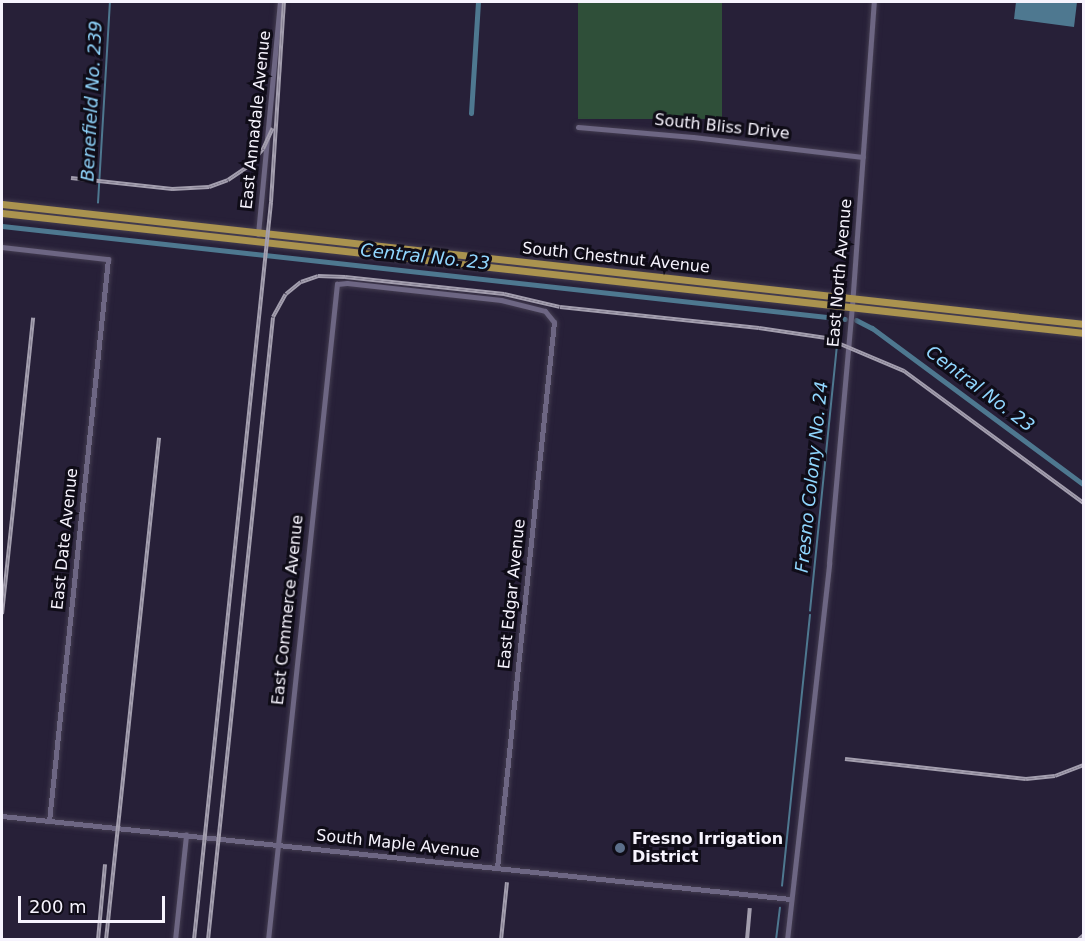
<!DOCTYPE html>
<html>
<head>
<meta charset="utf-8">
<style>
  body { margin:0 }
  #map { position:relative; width:1085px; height:941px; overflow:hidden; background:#272038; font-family:"DejaVu Sans",sans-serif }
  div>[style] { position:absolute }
  .green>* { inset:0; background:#2f4f39; transform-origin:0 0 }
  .water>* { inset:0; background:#4e7890 }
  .stream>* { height:1.5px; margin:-0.75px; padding:0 0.75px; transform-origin:0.75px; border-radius:0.75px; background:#4e7890 }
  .canal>* { height:5px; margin:-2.5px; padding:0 2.5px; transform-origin:2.5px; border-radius:2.5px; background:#4e7890 }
  .roads { filter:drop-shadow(0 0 2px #433c50) drop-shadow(0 0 2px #433c50) }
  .minor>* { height:5px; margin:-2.5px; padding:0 2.5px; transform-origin:2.5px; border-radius:2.5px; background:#6d6683 }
  .major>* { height:7px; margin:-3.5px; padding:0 3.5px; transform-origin:3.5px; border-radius:3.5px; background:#aa934f }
  .rail>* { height:4px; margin-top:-2px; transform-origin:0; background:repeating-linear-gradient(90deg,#0f0c17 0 4.5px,#a39eae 0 9px); box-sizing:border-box; border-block:2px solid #a39eae }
  .dots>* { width:16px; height:16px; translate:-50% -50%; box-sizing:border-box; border:3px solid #0f0c17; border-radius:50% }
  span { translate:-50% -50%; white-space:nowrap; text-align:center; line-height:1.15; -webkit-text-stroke:6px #0f0c17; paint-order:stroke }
  .street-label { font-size:16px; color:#f6f3fd }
  .poi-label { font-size:16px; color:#f6f3fd; font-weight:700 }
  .left { translate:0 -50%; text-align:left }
  .water-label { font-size:18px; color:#90d6fe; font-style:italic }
  .frame { position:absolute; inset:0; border:3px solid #f6f3fd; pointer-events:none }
  .scale { position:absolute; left:18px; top:896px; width:147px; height:27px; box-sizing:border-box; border:3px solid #f6f3fd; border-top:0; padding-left:8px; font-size:18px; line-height:21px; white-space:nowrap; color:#f6f3fd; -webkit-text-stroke:4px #0f0c17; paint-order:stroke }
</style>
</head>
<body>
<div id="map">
  <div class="green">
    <i style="left:578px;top:2px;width:144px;height:117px"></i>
  </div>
  <div class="water">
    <i style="clip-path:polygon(1016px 2px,1077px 2px,1074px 27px,1014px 19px)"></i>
  </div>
  <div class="stream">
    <i style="left:98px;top:203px;width:201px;rotate:-86.6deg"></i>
    <i style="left:839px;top:318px;width:3px;rotate:90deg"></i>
    <i style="left:838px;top:333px;width:7px;rotate:-82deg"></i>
    <i style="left:810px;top:611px;width:267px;rotate:-84.2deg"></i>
    <i style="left:782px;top:886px;width:272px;rotate:-84.1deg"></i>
    <i style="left:776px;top:940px;width:32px;rotate:-83deg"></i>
  </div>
  <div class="canal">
    <i style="left:471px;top:113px;width:111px;rotate:-86.4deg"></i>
    <i style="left:2px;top:226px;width:848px;rotate:6.3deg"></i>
    <i style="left:856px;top:320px;width:18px;rotate:27deg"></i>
    <i style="left:872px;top:328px;width:264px;rotate:36.5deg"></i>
  </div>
  <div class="roads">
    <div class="minor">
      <i style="left:578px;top:127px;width:115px;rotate:5deg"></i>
      <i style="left:693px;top:137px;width:171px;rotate:6.7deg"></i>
      <i style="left:258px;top:234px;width:233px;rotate:-84.6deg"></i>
      <i style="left:2px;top:247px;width:107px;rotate:6.5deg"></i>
      <i style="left:108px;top:259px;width:565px;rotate:95.99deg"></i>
      <i style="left:2px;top:816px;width:793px;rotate:6.01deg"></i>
      <i style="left:175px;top:940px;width:106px;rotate:-84deg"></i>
      <i style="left:268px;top:940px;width:660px;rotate:-84deg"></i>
      <i style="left:337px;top:284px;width:10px;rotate:-6deg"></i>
      <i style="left:347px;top:283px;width:155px;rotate:6.3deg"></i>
      <i style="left:501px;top:300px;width:45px;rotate:14deg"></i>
      <i style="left:545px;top:311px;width:14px;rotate:51deg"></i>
      <i style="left:554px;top:322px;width:549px;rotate:95.96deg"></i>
      <i style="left:787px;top:940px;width:379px;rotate:-83.6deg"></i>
      <i style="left:829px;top:563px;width:258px;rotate:-84.9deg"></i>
      <i style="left:852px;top:306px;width:305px;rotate:-85.9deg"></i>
    </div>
    <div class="major">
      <i style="left:2px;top:204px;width:1089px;rotate:6.33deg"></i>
      <i style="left:2px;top:213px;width:1089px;rotate:6.33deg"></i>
    </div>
  </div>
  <div class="rail">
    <i style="left:71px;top:178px;width:102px;rotate:6.2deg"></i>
    <i style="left:172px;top:189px;width:37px;rotate:-3deg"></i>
    <i style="left:209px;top:187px;width:20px;rotate:-20deg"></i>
    <i style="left:228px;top:180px;width:25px;rotate:-34deg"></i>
    <i style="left:249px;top:166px;width:22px;rotate:-51deg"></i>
    <i style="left:263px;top:149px;width:23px;rotate:-65deg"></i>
    <i style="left:2px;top:614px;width:298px;rotate:-84deg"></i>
    <i style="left:845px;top:759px;width:182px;rotate:6.3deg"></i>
    <i style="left:1026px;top:779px;width:29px;rotate:-6deg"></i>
    <i style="left:1055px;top:776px;width:31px;rotate:-21deg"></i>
    <i style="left:98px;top:940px;width:76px;rotate:-84.7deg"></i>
    <i style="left:106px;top:940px;width:505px;rotate:-83.97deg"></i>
    <i style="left:194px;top:940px;width:742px;rotate:-84.04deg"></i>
    <i style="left:271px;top:202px;width:200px;rotate:-86.3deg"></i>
    <i style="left:208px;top:940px;width:626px;rotate:-84.04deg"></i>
    <i style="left:273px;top:317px;width:26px;rotate:-61deg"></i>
    <i style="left:286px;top:294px;width:19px;rotate:-39deg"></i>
    <i style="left:301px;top:282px;width:18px;rotate:-19deg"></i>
    <i style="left:318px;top:276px;width:27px;rotate:2deg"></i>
    <i style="left:345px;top:277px;width:160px;rotate:6.1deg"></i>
    <i style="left:504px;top:294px;width:57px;rotate:13.1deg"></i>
    <i style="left:560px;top:307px;width:200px;rotate:6deg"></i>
    <i style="left:759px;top:328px;width:68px;rotate:8.5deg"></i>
    <i style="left:826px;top:338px;width:85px;rotate:22.9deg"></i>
    <i style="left:904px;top:371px;width:223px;rotate:36.3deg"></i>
    <i style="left:501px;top:940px;width:58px;rotate:-84.1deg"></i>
    <i style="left:747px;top:940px;width:32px;rotate:-85deg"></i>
    <i style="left:1078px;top:940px;width:8px;rotate:-40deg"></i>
  </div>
  <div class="dots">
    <i style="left:620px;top:848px;background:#5c6f8a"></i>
  </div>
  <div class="street-label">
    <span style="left:256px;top:120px;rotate:-84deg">East Annadale Avenue</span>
    <span style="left:722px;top:127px;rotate:6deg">South Bliss Drive</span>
    <span style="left:616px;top:258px;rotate:6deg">South Chestnut Avenue</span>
    <span style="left:840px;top:273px;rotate:-85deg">East North Avenue</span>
    <span style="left:65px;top:539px;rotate:-84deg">East Date Avenue</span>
    <span style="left:512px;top:594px;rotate:-84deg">East Edgar Avenue</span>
    <span style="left:288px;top:610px;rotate:-84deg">East Commerce Avenue</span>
    <span style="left:398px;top:844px;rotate:6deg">South Maple Avenue</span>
  </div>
  <div class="poi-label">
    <span class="left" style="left:632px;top:848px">Fresno Irrigation<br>District</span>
  </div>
  <div class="water-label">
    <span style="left:92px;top:101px;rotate:-87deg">Benefield No. 239</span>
    <span style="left:425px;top:257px;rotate:6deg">Central No. 23</span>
    <span style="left:980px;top:389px;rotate:37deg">Central No. 23</span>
    <span style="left:812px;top:477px;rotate:-84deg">Fresno Colony No. 24</span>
  </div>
  <div class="frame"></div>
  <div class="scale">200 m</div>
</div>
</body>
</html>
